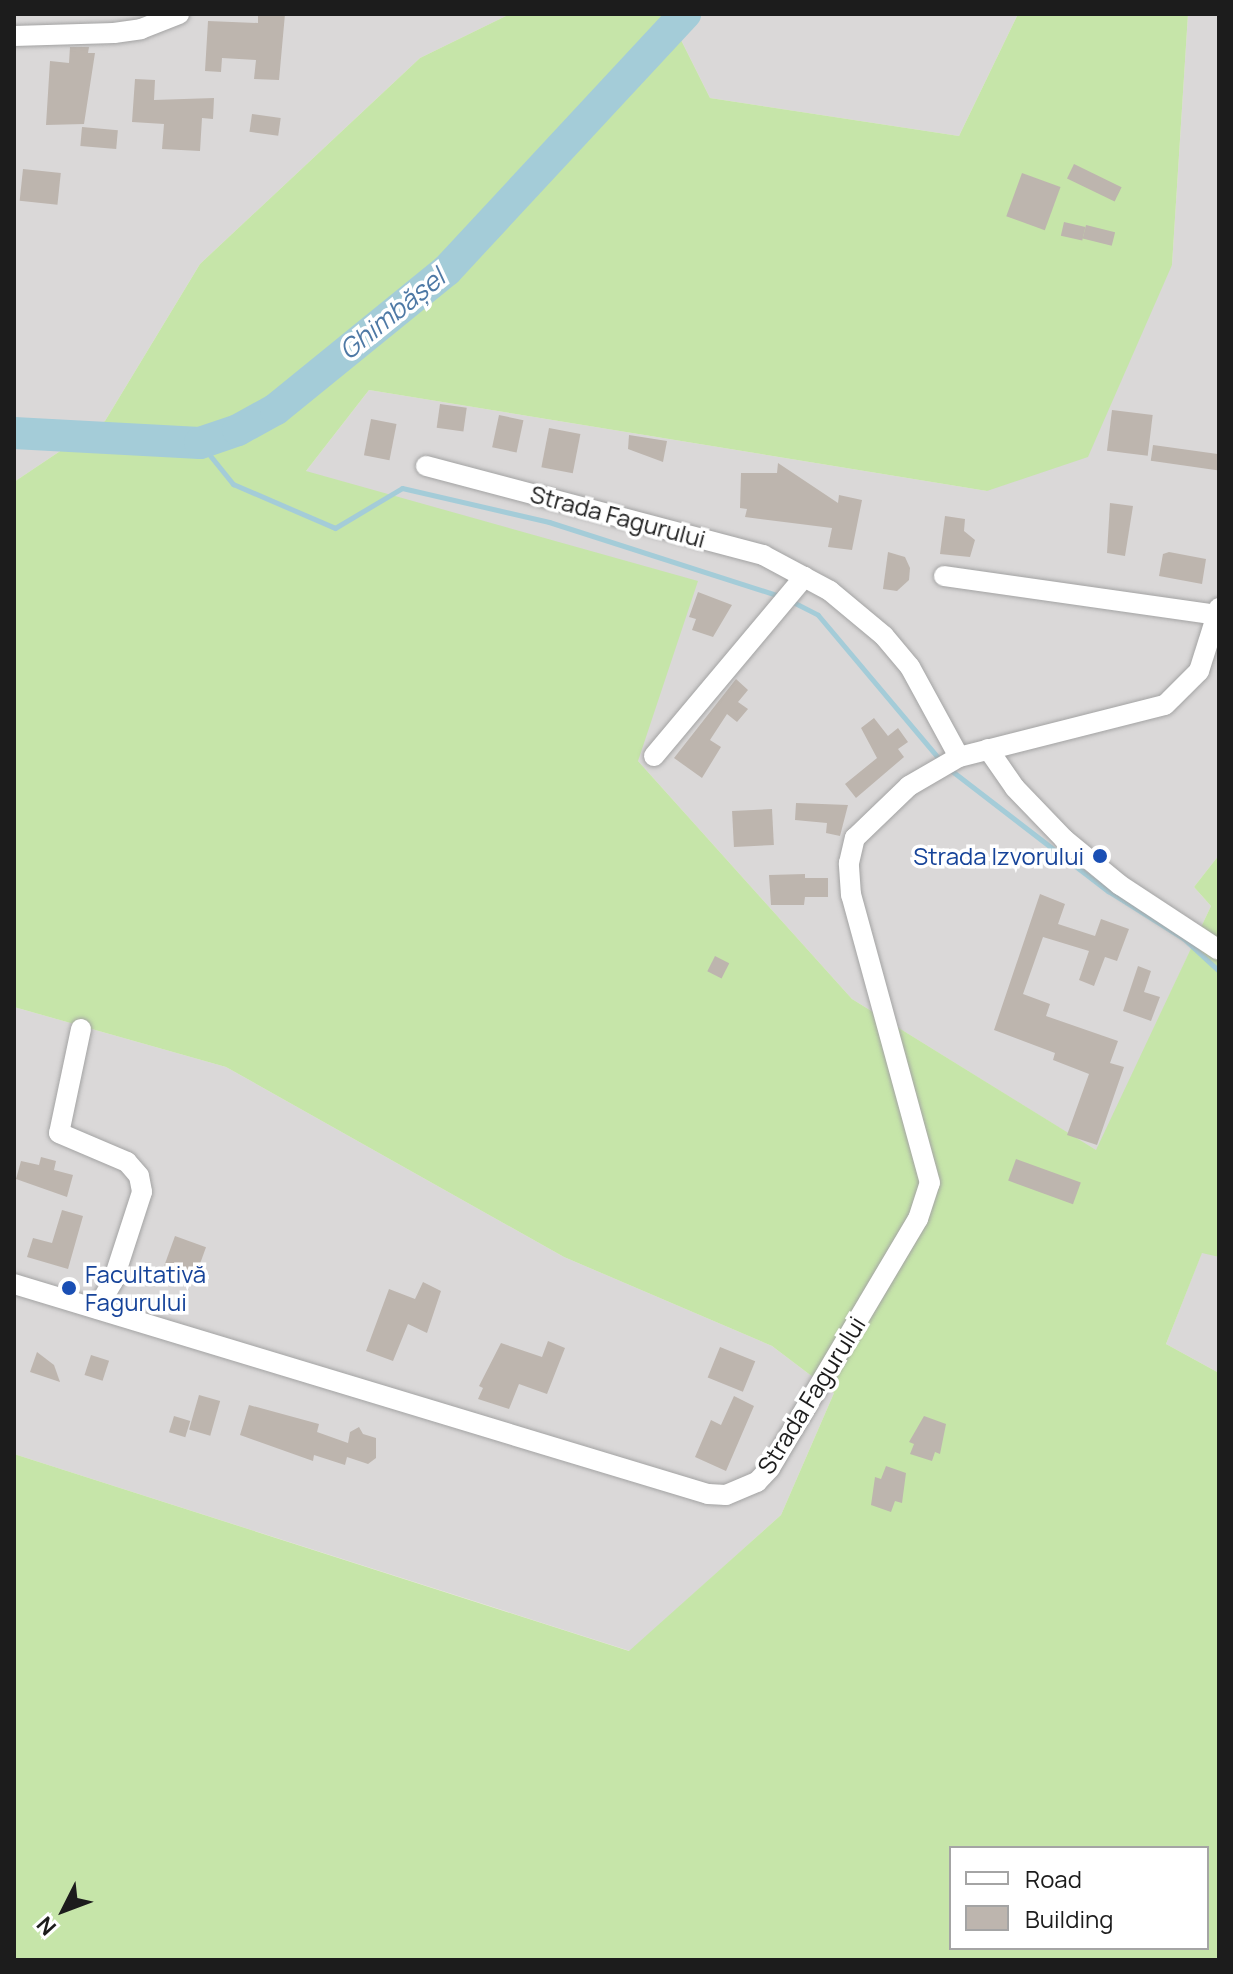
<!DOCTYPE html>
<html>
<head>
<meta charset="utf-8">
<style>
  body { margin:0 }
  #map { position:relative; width:1233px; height:1974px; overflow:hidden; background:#ede9e2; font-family:Manrope,sans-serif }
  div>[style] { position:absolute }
  .residential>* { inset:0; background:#dad8d8 }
  .grass>* { inset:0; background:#c6e5a9 }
  .stream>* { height:5px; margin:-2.5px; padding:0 2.5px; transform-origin:2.5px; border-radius:2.5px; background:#a4ccd8 }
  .river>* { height:32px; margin:-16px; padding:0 16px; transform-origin:16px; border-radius:16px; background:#a4ccd8 }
  .building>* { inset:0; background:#bdb5ae; transform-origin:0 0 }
  .roads { filter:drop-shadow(0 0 2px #a3a3a3) drop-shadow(0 0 2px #a3a3a3) }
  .minor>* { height:20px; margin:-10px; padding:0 10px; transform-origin:10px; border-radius:10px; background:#fff }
  .dots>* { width:22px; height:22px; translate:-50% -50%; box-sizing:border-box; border:4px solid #fff; border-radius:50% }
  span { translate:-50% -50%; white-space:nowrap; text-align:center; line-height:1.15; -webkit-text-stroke:7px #fff; paint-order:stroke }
  .street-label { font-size:24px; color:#1c1c1c }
  .transit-label { font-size:24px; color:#164399 }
  .right { translate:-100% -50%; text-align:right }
  .left { translate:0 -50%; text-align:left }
  .water-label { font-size:26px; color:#4e79a5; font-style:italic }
  .frame { position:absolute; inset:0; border:16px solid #1c1c1c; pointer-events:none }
  .legend { position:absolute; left:949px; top:1846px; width:260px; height:104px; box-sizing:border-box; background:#fff; border:2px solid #a4a4a4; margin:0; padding:10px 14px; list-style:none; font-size:24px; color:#1c1c1c }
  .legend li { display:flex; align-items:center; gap:16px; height:40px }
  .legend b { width:40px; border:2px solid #a4a4a4 }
  .north { position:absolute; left:24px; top:1870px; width:80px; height:80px; -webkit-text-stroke:6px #fff; paint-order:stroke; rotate:228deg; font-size:22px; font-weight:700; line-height:32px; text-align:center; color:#1c1c1c }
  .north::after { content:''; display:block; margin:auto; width:28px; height:36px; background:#1c1c1c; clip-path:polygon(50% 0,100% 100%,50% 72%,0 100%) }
</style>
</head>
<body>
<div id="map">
  <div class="residential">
    <i style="clip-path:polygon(14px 14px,510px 14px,420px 58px,200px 264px,105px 421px,14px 482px)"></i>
    <i style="clip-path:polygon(668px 14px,1018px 14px,959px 136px,710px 98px)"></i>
    <i style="clip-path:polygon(1188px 14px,1219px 14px,1219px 855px,1194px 887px,1211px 906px,1097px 1151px,852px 999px,638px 761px,306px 471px,369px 390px,987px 491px,1172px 265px)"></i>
    <i style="clip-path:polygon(14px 1007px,226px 1067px,564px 1257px,772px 1346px,834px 1393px,781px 1515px,630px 1651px,14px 1454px)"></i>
    <i style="clip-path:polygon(1202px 1252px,1219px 1257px,1219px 1373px,1166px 1344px)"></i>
  </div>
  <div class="grass">
    <i style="clip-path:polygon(evenodd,510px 14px,668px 14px,710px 98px,959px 136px,1018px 14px,1188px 14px,1172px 265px,1088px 457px,987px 491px,369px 390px,306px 471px,698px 581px,638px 761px,852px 999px,1096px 1150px,1211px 906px,1194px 887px,1219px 855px,1219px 1257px,1202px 1253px,1166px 1344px,1219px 1373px,1219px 1960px,14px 1960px,14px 1454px,629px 1651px,781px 1515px,834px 1393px,772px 1346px,564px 1257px,226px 1067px,14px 1007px,14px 482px,105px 421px,200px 264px,420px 58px,510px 14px,951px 1848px,1207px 1848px,1207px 1948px,951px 1948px,951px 1848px)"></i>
  </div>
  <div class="stream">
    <i style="left:200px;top:443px;width:53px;rotate:51.2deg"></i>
    <i style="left:233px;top:484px;width:111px;rotate:23.3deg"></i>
    <i style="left:335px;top:528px;width:78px;rotate:-30.8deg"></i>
    <i style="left:402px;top:488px;width:151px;rotate:13deg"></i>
    <i style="left:549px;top:522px;width:245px;rotate:17.8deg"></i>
    <i style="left:791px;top:601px;width:30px;rotate:27deg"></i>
    <i style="left:818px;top:615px;width:191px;rotate:49.9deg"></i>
    <i style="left:948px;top:768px;width:202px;rotate:37.6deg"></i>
    <i style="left:1108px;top:891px;width:89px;rotate:32.1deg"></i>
    <i style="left:1183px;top:938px;width:49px;rotate:42.5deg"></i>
  </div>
  <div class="river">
    <i style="left:14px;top:433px;width:186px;rotate:3.1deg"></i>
    <i style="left:200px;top:443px;width:40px;rotate:-18.9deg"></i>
    <i style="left:238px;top:430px;width:43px;rotate:-28.9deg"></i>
    <i style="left:276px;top:409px;width:220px;rotate:-39.1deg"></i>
    <i style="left:447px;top:270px;width:350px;rotate:-47.1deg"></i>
  </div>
  <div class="building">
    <i style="clip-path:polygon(258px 14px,285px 14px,279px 80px,254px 79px,256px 60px,222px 58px,221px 72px,205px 71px,208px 21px,258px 23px)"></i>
    <i style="clip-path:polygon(70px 47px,89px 47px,88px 53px,95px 53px,84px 124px,46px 125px,50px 61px,69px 63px)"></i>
    <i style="clip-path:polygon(135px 79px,155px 80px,154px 100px,214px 98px,213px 119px,202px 118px,200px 151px,162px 149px,164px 124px,132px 122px)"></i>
    <i style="left:252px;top:114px;width:29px;height:18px;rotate:8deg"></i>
    <i style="left:82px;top:127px;width:36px;height:19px;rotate:5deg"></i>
    <i style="left:1074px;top:164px;width:53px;height:16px;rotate:26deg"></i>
    <i style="left:23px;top:169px;width:38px;height:32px;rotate:6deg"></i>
    <i style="left:1022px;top:173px;width:41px;height:46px;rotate:20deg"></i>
    <i style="left:1064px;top:222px;width:22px;height:14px;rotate:13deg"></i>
    <i style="left:1086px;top:225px;width:30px;height:14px;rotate:14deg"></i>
    <i style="left:440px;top:404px;width:27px;height:24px;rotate:8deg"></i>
    <i style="left:1112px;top:410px;width:41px;height:41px;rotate:7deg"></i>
    <i style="left:499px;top:415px;width:25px;height:33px;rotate:12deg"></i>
    <i style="left:371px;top:419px;width:26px;height:37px;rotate:11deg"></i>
    <i style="left:549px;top:428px;width:32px;height:40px;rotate:11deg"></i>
    <i style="clip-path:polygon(629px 435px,667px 441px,663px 462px,628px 449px)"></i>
    <i style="left:1153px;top:445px;width:67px;height:16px;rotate:8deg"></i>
    <i style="clip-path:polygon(778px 463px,838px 503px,839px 495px,862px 500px,852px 550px,828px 547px,832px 528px,745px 517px,747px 509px,740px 508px,741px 473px,777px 473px)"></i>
    <i style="clip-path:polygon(1110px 503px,1133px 506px,1125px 556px,1107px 553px)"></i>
    <i style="clip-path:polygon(945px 516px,965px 519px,964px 531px,975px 540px,970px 557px,940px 554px)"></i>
    <i style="clip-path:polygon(888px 552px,905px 557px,910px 568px,909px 580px,897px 591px,883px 589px)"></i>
    <i style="clip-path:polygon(1169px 552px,1206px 559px,1202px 584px,1159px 576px,1163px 554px)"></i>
    <i style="clip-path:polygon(698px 592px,732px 605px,713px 637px,692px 630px,696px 619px,689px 617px)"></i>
    <i style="clip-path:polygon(736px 679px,748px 690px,738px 702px,748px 709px,737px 722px,727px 714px,710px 740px,721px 747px,702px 778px,674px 758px)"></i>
    <i style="clip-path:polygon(874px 718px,888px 736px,898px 728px,908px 742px,898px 749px,904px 757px,856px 798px,845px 784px,877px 758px,861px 728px)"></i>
    <i style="clip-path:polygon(796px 803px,848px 805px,840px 836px,826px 833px,827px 823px,795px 820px)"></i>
    <i style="left:772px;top:809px;width:36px;height:40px;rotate:87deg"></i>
    <i style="clip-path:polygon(805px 874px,805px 878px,828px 878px,828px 897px,805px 897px,804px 905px,771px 905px,769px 875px)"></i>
    <i style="clip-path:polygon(1040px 894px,1065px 904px,1058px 924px,1095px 936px,1101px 919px,1129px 929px,1117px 961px,1105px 957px,1094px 986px,1079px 980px,1089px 951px,1043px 937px,1023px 994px,1050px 1004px,1046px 1016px,1118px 1041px,1110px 1063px,1124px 1067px,1097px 1145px,1067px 1135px,1089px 1074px,1053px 1060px,1055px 1053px,994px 1030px)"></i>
    <i style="left:715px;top:956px;width:16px;height:17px;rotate:27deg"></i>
    <i style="clip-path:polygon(1138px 966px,1151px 971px,1144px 992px,1160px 997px,1151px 1021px,1123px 1011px)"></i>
    <i style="clip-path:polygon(41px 1157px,56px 1161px,54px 1170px,73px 1175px,67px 1197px,16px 1179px,21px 1161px,39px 1165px)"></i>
    <i style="left:1016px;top:1159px;width:69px;height:23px;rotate:20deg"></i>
    <i style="clip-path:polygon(62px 1210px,83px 1216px,68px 1269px,27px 1257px,33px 1238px,52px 1243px)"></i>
    <i style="left:175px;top:1236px;width:33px;height:31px;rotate:20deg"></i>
    <i style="clip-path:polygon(423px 1282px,441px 1291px,427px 1333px,408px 1324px,393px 1361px,366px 1351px,389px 1289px,415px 1299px)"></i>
    <i style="clip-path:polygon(548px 1341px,565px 1348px,547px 1394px,519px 1384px,509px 1409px,478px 1399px,483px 1388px,479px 1386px,501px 1343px,542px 1357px)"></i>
    <i style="left:720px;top:1347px;width:38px;height:33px;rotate:22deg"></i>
    <i style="clip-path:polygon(37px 1352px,54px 1365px,60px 1382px,30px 1372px)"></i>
    <i style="left:91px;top:1355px;width:19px;height:21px;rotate:18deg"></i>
    <i style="left:199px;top:1395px;width:22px;height:36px;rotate:16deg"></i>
    <i style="clip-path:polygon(734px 1396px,754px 1406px,726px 1471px,695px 1457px,711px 1420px,721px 1425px)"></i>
    <i style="clip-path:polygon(249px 1405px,319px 1424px,317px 1432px,348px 1443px,350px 1432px,359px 1427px,363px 1434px,376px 1438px,376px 1458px,368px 1464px,347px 1457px,345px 1465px,314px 1455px,313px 1461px,240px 1435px)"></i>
    <i style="left:174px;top:1416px;width:17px;height:17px;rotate:17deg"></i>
    <i style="clip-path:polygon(924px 1416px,946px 1424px,940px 1454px,935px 1452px,932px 1461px,910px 1454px,914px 1444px,909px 1442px)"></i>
    <i style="clip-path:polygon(886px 1466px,906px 1473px,902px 1503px,895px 1501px,891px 1512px,871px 1505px,875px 1477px,881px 1479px)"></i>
  </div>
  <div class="roads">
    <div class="minor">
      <i style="left:14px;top:36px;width:100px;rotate:-1.7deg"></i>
      <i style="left:114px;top:33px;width:27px;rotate:-8deg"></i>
      <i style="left:141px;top:29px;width:41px;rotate:-21.5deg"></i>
      <i style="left:426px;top:466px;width:349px;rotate:14.8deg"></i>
      <i style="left:763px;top:555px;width:76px;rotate:28.2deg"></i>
      <i style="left:830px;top:591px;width:70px;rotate:39.8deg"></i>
      <i style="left:884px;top:636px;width:40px;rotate:50deg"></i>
      <i style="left:910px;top:667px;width:102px;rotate:61.4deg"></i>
      <i style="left:944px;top:576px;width:276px;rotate:8.1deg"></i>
      <i style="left:988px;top:749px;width:47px;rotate:55.3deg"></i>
      <i style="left:1015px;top:788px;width:71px;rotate:46.1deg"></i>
      <i style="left:1064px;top:839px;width:72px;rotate:39.4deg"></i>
      <i style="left:1120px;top:885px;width:118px;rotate:33.3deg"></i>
      <i style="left:654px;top:756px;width:234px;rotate:-50deg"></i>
      <i style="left:81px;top:1029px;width:106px;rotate:101.9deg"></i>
      <i style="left:59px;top:1133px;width:74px;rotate:23.1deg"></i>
      <i style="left:127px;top:1162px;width:18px;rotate:49deg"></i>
      <i style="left:139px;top:1176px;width:16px;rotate:79deg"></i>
      <i style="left:142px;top:1192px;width:94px;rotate:108deg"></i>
      <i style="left:113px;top:1281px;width:32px;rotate:120deg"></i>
      <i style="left:14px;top:1284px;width:725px;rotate:16.84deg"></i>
      <i style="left:708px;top:1494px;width:18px;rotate:3deg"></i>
      <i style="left:726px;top:1495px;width:34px;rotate:-23deg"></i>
      <i style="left:757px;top:1482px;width:19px;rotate:-47deg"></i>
      <i style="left:770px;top:1468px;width:290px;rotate:-59.3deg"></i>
      <i style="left:918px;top:1219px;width:38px;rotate:-72deg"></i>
      <i style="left:930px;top:1183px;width:299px;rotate:-105.3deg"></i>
      <i style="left:851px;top:895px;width:32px;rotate:-94deg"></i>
      <i style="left:849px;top:863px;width:26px;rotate:-77deg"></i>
      <i style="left:855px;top:838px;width:75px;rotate:-43.9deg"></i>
      <i style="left:909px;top:786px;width:58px;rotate:-30.1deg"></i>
      <i style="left:959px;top:757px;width:212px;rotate:-14.2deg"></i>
      <i style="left:1165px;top:705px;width:48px;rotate:-45deg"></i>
      <i style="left:1199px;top:671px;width:66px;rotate:-72.4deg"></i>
    </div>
  </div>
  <div class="dots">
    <i style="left:1100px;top:856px;background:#1a4fb4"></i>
    <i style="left:69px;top:1288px;background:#1a4fb4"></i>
  </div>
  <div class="street-label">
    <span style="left:618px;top:516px;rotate:15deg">Strada Fagurului</span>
    <span style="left:811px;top:1395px;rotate:-58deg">Strada Fagurului</span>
  </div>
  <div class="transit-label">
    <span class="right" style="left:1084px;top:856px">Strada Izvorului</span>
    <span class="left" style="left:85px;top:1288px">Facultativă<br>Fagurului</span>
  </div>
  <div class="water-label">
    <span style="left:392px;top:314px;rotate:-39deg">Ghimbășel</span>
  </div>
  <div class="frame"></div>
  <ul class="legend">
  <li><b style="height:10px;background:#fff"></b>Road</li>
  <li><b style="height:22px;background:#bdb5ae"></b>Building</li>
  </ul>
  <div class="north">N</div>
</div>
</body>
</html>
